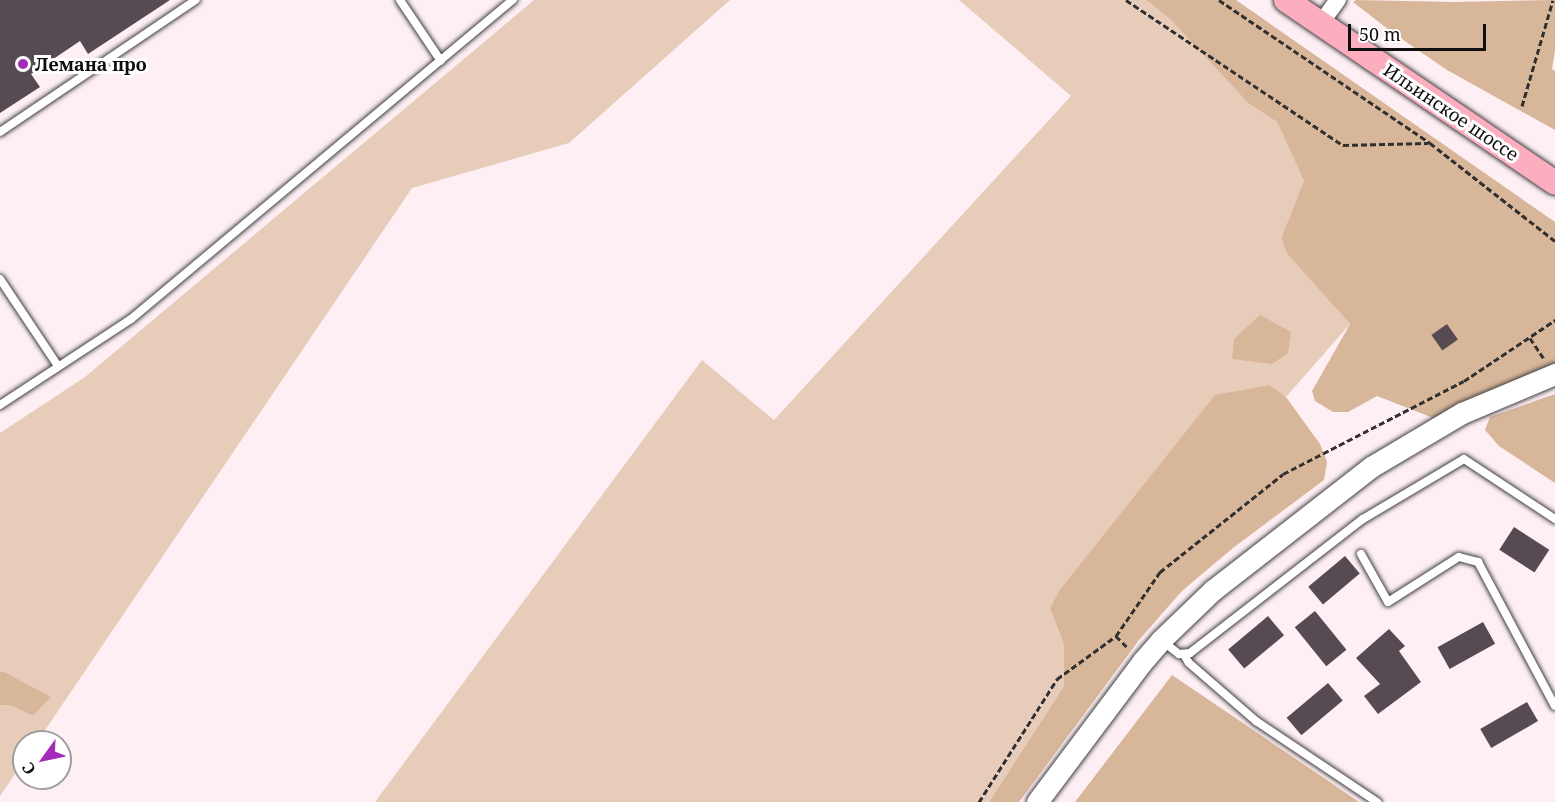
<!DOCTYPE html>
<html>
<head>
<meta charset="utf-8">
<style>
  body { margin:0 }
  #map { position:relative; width:1555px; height:802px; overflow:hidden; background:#feeff4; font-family:"Noto Serif",serif }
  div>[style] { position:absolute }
  .green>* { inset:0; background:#e8ccba }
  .forest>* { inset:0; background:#d8b69a }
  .building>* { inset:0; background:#564b53; transform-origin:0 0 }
  .path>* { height:3px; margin-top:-1.5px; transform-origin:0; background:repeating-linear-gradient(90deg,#303030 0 6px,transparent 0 9px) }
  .roads { filter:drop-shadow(0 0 2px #414141) drop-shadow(0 0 2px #414141) }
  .service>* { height:8px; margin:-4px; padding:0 4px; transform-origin:4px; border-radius:4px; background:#fff }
  .minor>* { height:16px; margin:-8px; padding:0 8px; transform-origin:8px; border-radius:8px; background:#fff }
  .tertiary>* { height:21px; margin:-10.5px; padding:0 10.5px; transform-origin:10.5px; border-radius:10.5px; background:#fff }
  .secondary>* { height:24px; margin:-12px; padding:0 12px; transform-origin:12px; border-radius:12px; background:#fcadbe }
  .dots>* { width:16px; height:16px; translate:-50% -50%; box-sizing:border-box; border:3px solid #fff; border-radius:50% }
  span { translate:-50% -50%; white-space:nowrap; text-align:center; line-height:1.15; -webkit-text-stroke:6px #fff; paint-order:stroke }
  .poi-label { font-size:18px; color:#0e0e0e; font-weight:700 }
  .left { translate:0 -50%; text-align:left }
  .street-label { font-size:18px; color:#0e0e0e }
  .north { position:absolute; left:12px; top:730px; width:60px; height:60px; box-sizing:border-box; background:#fff; border:2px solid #9f9f9f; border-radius:50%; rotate:237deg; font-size:16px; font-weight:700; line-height:24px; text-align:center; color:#0e0e0e }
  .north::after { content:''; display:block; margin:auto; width:21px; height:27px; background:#a42bb9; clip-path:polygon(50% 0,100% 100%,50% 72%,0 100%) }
  .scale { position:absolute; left:1348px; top:24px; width:138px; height:27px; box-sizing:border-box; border:3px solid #0e0e0e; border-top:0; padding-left:8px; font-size:18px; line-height:21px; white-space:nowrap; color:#0e0e0e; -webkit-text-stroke:4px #fff; paint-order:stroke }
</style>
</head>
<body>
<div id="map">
  <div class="green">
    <i style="clip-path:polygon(534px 0,730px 0,569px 143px,412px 188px,37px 742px,24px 742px,24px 761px,0 796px,0 705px,12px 706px,33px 716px,4px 672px,0 672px,0 433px,85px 377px)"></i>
    <i style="clip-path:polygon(959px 0,1146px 0,1170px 19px,1248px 103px,1277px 122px,1304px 181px,1281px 238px,1287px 254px,1350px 324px,1286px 397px,1270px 385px,1050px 610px,1064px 645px,1064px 686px,989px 802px,375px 802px,702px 360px,774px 420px,1071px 96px)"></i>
  </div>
  <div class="forest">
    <i style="clip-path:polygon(1146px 0,1236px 0,1555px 222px,1555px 363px,1436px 419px,1377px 396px,1348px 412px,1333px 412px,1315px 401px,1312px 391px,1350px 324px,1287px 254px,1281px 238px,1304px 181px,1277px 122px,1248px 103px,1170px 19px)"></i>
    <i style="clip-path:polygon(1356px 0,1454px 2px,1555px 0,1555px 51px,1552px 69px,1555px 71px,1555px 130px,1447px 70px,1393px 33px,1353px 2px)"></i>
    <i style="clip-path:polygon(1260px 315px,1291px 332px,1288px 353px,1272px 364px,1232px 359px,1234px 339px)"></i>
    <i style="clip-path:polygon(1270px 385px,1286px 397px,1320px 444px,1327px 462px,1324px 480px,1233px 548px,1182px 591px,1139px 640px,1019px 802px,989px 802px,1064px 686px,1064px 645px,1050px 609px,1059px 591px,1215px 395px)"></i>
    <i style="clip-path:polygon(1555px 394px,1555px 483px,1499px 446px,1485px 430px,1490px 417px)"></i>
    <i style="clip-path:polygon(0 672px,4px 672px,51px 697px,33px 716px,12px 706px,0 705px)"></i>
    <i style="clip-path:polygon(1172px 675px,1318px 774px,1359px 802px,1075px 802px)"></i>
  </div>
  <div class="building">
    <i style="clip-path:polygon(0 0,170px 0,88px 54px,80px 41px,31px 74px,40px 87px,0 113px)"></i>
    <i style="left:1447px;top:324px;width:19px;height:19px;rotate:55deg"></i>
    <i style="left:1514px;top:527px;width:42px;height:27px;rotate:33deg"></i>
    <i style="left:1345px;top:556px;width:23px;height:48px;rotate:50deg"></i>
    <i style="left:1315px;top:611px;width:50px;height:26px;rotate:51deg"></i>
    <i style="left:1268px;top:616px;width:25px;height:52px;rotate:50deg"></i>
    <i style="left:1483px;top:622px;width:25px;height:52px;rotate:61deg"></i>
    <i style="clip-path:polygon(1389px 629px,1405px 646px,1399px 651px,1421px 682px,1378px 714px,1364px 696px,1380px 684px,1356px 658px)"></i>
    <i style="left:1328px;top:683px;width:23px;height:54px;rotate:50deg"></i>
    <i style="left:1527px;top:702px;width:22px;height:54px;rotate:60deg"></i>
  </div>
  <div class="path">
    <i style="left:1126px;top:0;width:261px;rotate:33.8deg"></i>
    <i style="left:1343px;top:145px;width:85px;rotate:-1.3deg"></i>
    <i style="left:1219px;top:0;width:255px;rotate:34.1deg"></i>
    <i style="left:1430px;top:143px;width:159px;rotate:38.1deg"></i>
    <i style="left:1522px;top:106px;width:110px;rotate:-73.7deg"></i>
    <i style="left:1530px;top:338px;width:25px;rotate:56deg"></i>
    <i style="left:1116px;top:636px;width:17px;rotate:45deg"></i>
    <i style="left:979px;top:802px;width:146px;rotate:-57.6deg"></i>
    <i style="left:1057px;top:679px;width:73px;rotate:-36.1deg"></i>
    <i style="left:1116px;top:636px;width:78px;rotate:-55.5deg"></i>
    <i style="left:1160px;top:572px;width:157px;rotate:-38.5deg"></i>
    <i style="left:1283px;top:474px;width:203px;rotate:-27.2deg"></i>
    <i style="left:1464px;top:381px;width:110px;rotate:-33.8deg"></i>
  </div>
  <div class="roads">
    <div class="service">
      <i style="left:400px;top:0;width:73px;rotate:56.1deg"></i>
      <i style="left:0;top:132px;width:236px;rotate:-34deg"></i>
      <i style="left:0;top:279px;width:105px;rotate:56.3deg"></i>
      <i style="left:0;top:405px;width:157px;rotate:-33.3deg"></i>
      <i style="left:131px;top:319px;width:498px;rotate:-39.9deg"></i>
      <i style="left:1361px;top:554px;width:55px;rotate:60.6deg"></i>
      <i style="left:1388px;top:602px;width:84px;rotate:-32.4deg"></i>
      <i style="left:1459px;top:557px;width:20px;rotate:15deg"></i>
      <i style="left:1478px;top:562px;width:163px;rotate:61.9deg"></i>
      <i style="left:1161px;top:640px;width:23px;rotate:38deg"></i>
      <i style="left:1179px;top:654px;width:11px;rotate:-5deg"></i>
      <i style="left:1190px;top:653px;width:219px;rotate:-37.8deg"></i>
      <i style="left:1363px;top:519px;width:117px;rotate:-30.7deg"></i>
      <i style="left:1464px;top:459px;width:109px;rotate:33.4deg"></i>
      <i style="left:1184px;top:655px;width:9px;rotate:58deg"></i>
      <i style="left:1189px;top:663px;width:89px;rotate:40.9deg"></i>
      <i style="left:1256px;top:721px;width:146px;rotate:33.8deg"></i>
    </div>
    <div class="minor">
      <i style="left:1321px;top:23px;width:29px;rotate:-54deg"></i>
    </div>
    <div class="tertiary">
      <i style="left:1037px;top:802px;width:175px;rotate:-53.1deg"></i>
      <i style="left:1142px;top:662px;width:29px;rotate:-49deg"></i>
      <i style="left:1161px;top:640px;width:72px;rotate:-43.9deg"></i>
      <i style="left:1213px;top:590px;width:200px;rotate:-37.9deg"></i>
      <i style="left:1371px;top:467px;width:106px;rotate:-30.7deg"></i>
      <i style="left:1462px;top:413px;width:101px;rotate:-22.8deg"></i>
    </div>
    <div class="secondary">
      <i style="left:1286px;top:0;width:325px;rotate:34.2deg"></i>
    </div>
  </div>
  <div class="dots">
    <i style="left:23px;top:64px;background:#a42bb9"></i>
  </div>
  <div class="poi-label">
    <span class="left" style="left:35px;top:64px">Лемана про</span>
  </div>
  <div class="street-label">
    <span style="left:1451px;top:112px;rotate:34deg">Ильинское шоссе</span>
  </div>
  <div class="north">С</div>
  <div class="scale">50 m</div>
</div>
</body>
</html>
